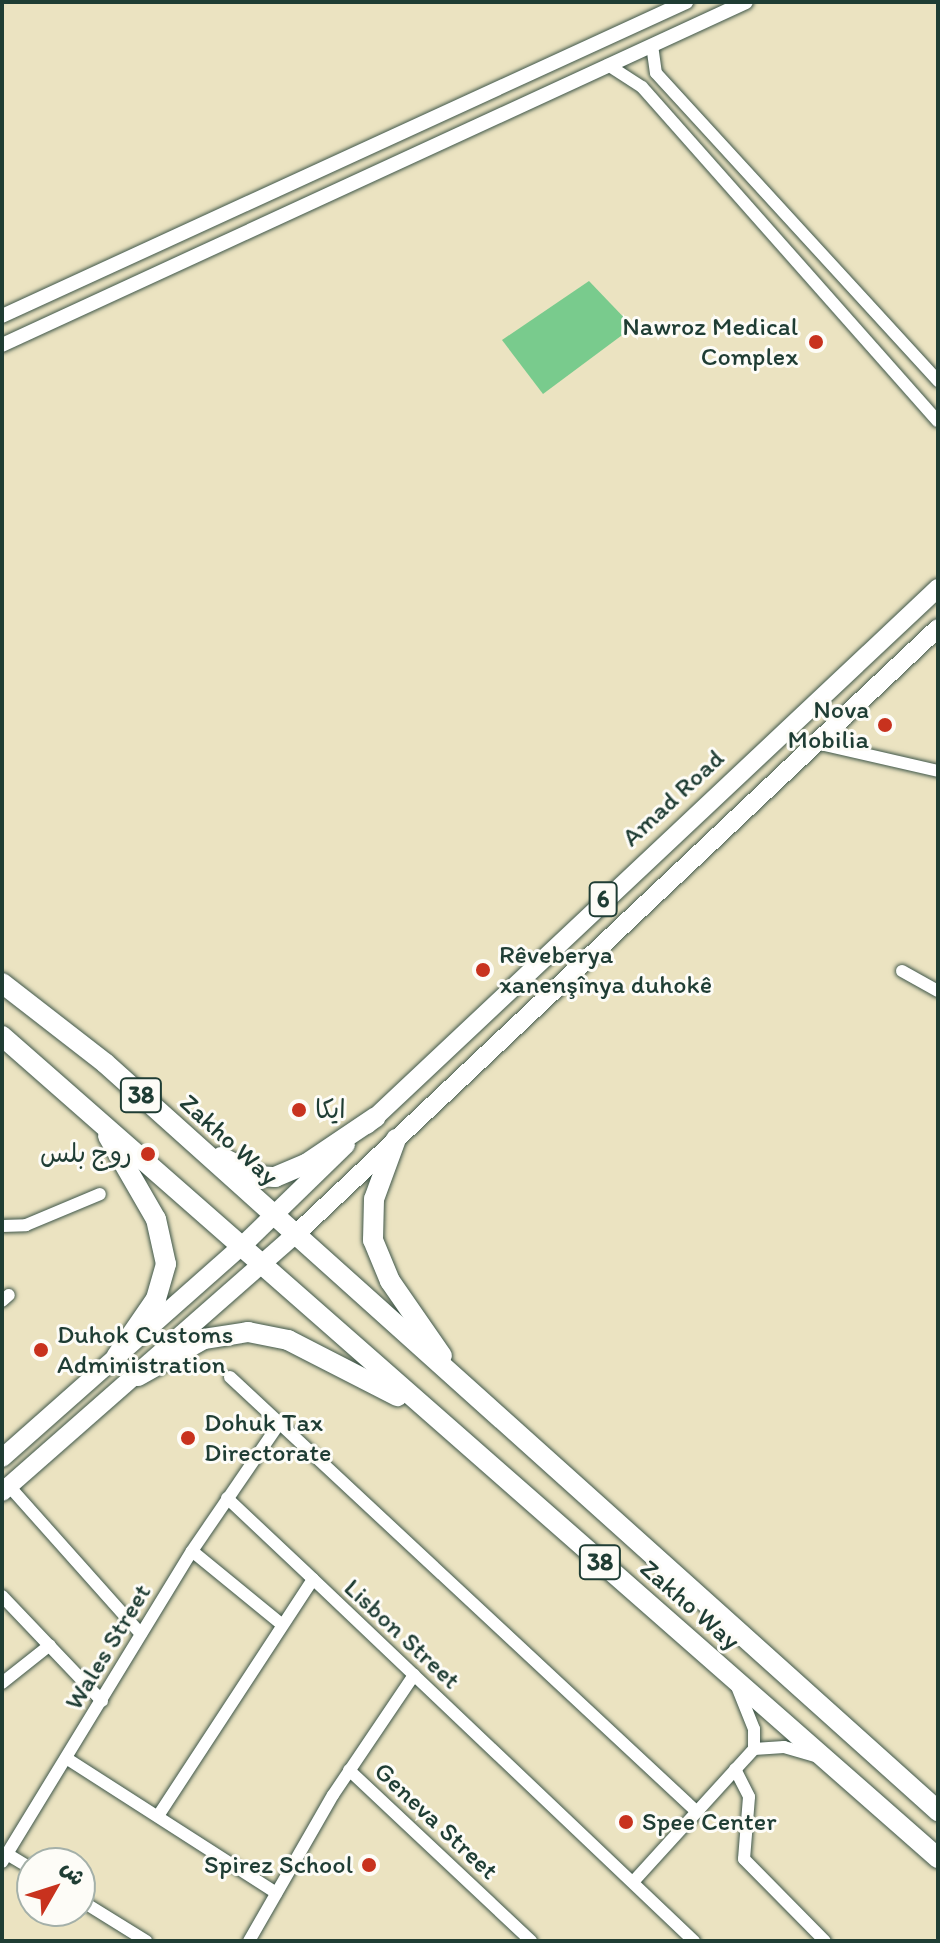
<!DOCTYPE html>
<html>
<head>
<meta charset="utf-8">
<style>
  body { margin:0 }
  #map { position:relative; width:940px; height:1943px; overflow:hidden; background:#ebe3c1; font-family:Itim,"Playpen Sans Arabic",sans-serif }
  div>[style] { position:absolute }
  .green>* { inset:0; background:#79cb8d }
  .roads { filter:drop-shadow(0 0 2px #3e5649) drop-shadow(0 0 2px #3e5649) }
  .minor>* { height:12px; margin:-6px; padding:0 6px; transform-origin:6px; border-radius:6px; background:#fff }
  .tertiary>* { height:14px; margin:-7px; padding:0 7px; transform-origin:7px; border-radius:7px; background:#fff }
  .primary>* { height:18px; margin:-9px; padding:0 9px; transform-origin:9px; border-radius:9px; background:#fff }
  .trunk>* { height:20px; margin:-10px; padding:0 10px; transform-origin:10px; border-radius:10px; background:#fff }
  .dots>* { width:22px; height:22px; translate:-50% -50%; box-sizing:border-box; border:4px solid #fdfcf7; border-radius:50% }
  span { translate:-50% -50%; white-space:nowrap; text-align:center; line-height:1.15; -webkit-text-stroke:6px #fdfcf7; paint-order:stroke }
  .shield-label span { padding:2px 6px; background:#fdfcf7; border:2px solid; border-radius:6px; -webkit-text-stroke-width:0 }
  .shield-label { font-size:24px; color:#1f3d34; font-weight:700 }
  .poi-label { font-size:26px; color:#1f3d34 }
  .right { translate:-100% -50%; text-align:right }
  .left { translate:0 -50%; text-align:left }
  .street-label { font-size:26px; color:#1f3d34 }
  .frame { position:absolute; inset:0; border:4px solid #1f3d34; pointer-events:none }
  .north { position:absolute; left:16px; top:1847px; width:80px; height:80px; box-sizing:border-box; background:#fdfcf7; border:2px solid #a4b0a9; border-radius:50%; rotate:51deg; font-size:22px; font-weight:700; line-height:32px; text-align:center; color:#1f3d34 }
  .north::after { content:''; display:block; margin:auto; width:28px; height:36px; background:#c8321e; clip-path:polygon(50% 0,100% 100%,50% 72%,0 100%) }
</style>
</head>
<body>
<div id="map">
  <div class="green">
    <i style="clip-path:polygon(589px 281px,633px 327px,543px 394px,502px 340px)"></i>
  </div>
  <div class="roads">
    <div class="minor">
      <i style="left:652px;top:45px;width:28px;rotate:82deg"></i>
      <i style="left:656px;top:73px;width:418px;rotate:47.5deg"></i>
      <i style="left:608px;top:65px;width:40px;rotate:32.9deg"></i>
      <i style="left:642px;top:87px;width:446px;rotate:48.5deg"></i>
      <i style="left:816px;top:743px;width:125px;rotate:12.9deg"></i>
      <i style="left:902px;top:971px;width:41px;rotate:29.1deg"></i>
      <i style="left:2px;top:1226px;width:24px;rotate:-2deg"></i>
      <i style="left:26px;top:1225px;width:80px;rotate:-22.7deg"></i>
      <i style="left:2px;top:1301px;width:9px;rotate:-41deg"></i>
      <i style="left:230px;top:1377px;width:638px;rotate:42.97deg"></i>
      <i style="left:9px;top:1486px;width:198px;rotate:48.3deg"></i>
      <i style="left:227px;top:1498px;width:118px;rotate:43.3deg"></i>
      <i style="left:192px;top:1551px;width:114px;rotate:39.3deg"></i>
      <i style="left:2px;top:1596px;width:145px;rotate:46.4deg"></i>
      <i style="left:2px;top:1683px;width:61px;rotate:-38.4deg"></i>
      <i style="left:754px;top:1749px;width:30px;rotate:-4deg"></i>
      <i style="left:784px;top:1747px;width:35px;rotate:16deg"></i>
      <i style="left:66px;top:1758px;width:250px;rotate:32.7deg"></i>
      <i style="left:735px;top:1769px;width:31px;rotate:63deg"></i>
      <i style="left:749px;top:1797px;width:62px;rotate:94.6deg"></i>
      <i style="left:744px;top:1859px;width:115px;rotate:45.4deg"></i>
      <i style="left:349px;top:1770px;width:250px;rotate:43.2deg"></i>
      <i style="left:158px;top:1816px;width:283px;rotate:-56.8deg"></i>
      <i style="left:313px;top:1579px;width:526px;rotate:43.54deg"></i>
      <i style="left:7px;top:1854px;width:29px;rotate:31deg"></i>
      <i style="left:2px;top:1862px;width:364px;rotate:-58.6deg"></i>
      <i style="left:192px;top:1551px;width:154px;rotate:-55.6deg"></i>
      <i style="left:633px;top:1882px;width:180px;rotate:-47.7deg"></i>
      <i style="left:754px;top:1749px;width:20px;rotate:-90deg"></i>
      <i style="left:754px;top:1729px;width:48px;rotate:-111.8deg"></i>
      <i style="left:80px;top:1900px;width:78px;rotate:31.8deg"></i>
      <i style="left:249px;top:1941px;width:168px;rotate:-60.1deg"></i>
      <i style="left:333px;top:1795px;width:145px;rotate:-56deg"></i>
    </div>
    <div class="tertiary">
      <i style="left:2px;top:316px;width:753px;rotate:-24.66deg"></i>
      <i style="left:2px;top:345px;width:819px;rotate:-24.75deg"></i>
    </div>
    <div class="primary">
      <i style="left:367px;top:1125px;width:784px;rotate:-43.24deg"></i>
      <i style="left:2px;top:1458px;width:320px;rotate:-41.5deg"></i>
      <i style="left:242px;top:1246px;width:145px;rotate:-44.2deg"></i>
      <i style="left:2px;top:1492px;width:390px;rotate:-41.3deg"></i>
      <i style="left:295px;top:1235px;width:884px;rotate:-43.35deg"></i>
    </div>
    <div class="trunk">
      <i style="left:2px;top:983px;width:130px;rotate:37.8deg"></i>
      <i style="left:105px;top:1063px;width:1120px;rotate:41.92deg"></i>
      <i style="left:2px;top:1036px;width:1246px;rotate:41.29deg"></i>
      <i style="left:108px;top:1136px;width:96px;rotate:60deg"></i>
      <i style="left:156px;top:1219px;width:46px;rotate:77.5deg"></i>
      <i style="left:166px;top:1264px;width:36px;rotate:106deg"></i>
      <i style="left:156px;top:1299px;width:70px;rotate:124.6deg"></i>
      <i style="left:396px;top:1139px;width:64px;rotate:110.1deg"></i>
      <i style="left:374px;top:1199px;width:41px;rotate:91.4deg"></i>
      <i style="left:373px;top:1240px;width:44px;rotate:67.5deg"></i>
      <i style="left:390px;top:1281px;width:91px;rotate:55.3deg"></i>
      <i style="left:221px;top:1157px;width:42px;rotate:26.6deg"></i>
      <i style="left:259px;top:1176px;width:16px;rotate:4deg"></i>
      <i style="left:275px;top:1177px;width:34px;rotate:-23deg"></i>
      <i style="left:306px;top:1164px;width:84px;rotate:-33.9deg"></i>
      <i style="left:138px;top:1376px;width:76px;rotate:-29.3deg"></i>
      <i style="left:204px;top:1339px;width:45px;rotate:-9deg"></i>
      <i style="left:248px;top:1332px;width:41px;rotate:11.3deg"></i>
      <i style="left:288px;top:1340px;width:123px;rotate:27.2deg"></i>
    </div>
  </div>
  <div class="dots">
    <i style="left:816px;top:342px;background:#c8321e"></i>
    <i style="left:885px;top:725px;background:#c8321e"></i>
    <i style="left:483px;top:970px;background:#c8321e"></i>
    <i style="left:299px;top:1110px;background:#c8321e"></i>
    <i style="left:148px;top:1154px;background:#c8321e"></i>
    <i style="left:41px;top:1350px;background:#c8321e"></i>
    <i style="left:188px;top:1438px;background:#c8321e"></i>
    <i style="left:626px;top:1822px;background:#c8321e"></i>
    <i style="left:369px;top:1865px;background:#c8321e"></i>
  </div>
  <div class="shield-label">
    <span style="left:603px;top:899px">6</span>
    <span style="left:141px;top:1095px">38</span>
    <span style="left:600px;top:1562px">38</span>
  </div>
  <div class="poi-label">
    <span class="right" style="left:798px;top:342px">Nawroz Medical<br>Complex</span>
    <span class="right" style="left:869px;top:725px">Nova<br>Mobilia</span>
    <span class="left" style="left:499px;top:970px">Rêveberya<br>xanenşînya duhokê</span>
    <span class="left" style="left:315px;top:1110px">ايكا</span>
    <span class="right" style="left:132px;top:1154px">روج بلس</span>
    <span class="left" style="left:57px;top:1350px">Duhok Customs<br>Administration</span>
    <span class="left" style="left:204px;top:1438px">Dohuk Tax<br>Directorate</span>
    <span class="left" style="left:642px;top:1822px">Spee Center</span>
    <span class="right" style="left:353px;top:1865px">Spirez School</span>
  </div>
  <div class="street-label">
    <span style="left:673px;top:798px;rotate:-43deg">Amad Road</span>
    <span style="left:229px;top:1140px;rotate:42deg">Zakho Way</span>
    <span style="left:690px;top:1605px;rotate:41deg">Zakho Way</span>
    <span style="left:402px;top:1634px;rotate:43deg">Lisbon Street</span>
    <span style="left:108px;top:1647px;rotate:-59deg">Wales Street</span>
    <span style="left:436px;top:1821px;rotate:43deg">Geneva Street</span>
  </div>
  <div class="frame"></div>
  <div class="north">ش</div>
</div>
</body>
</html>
